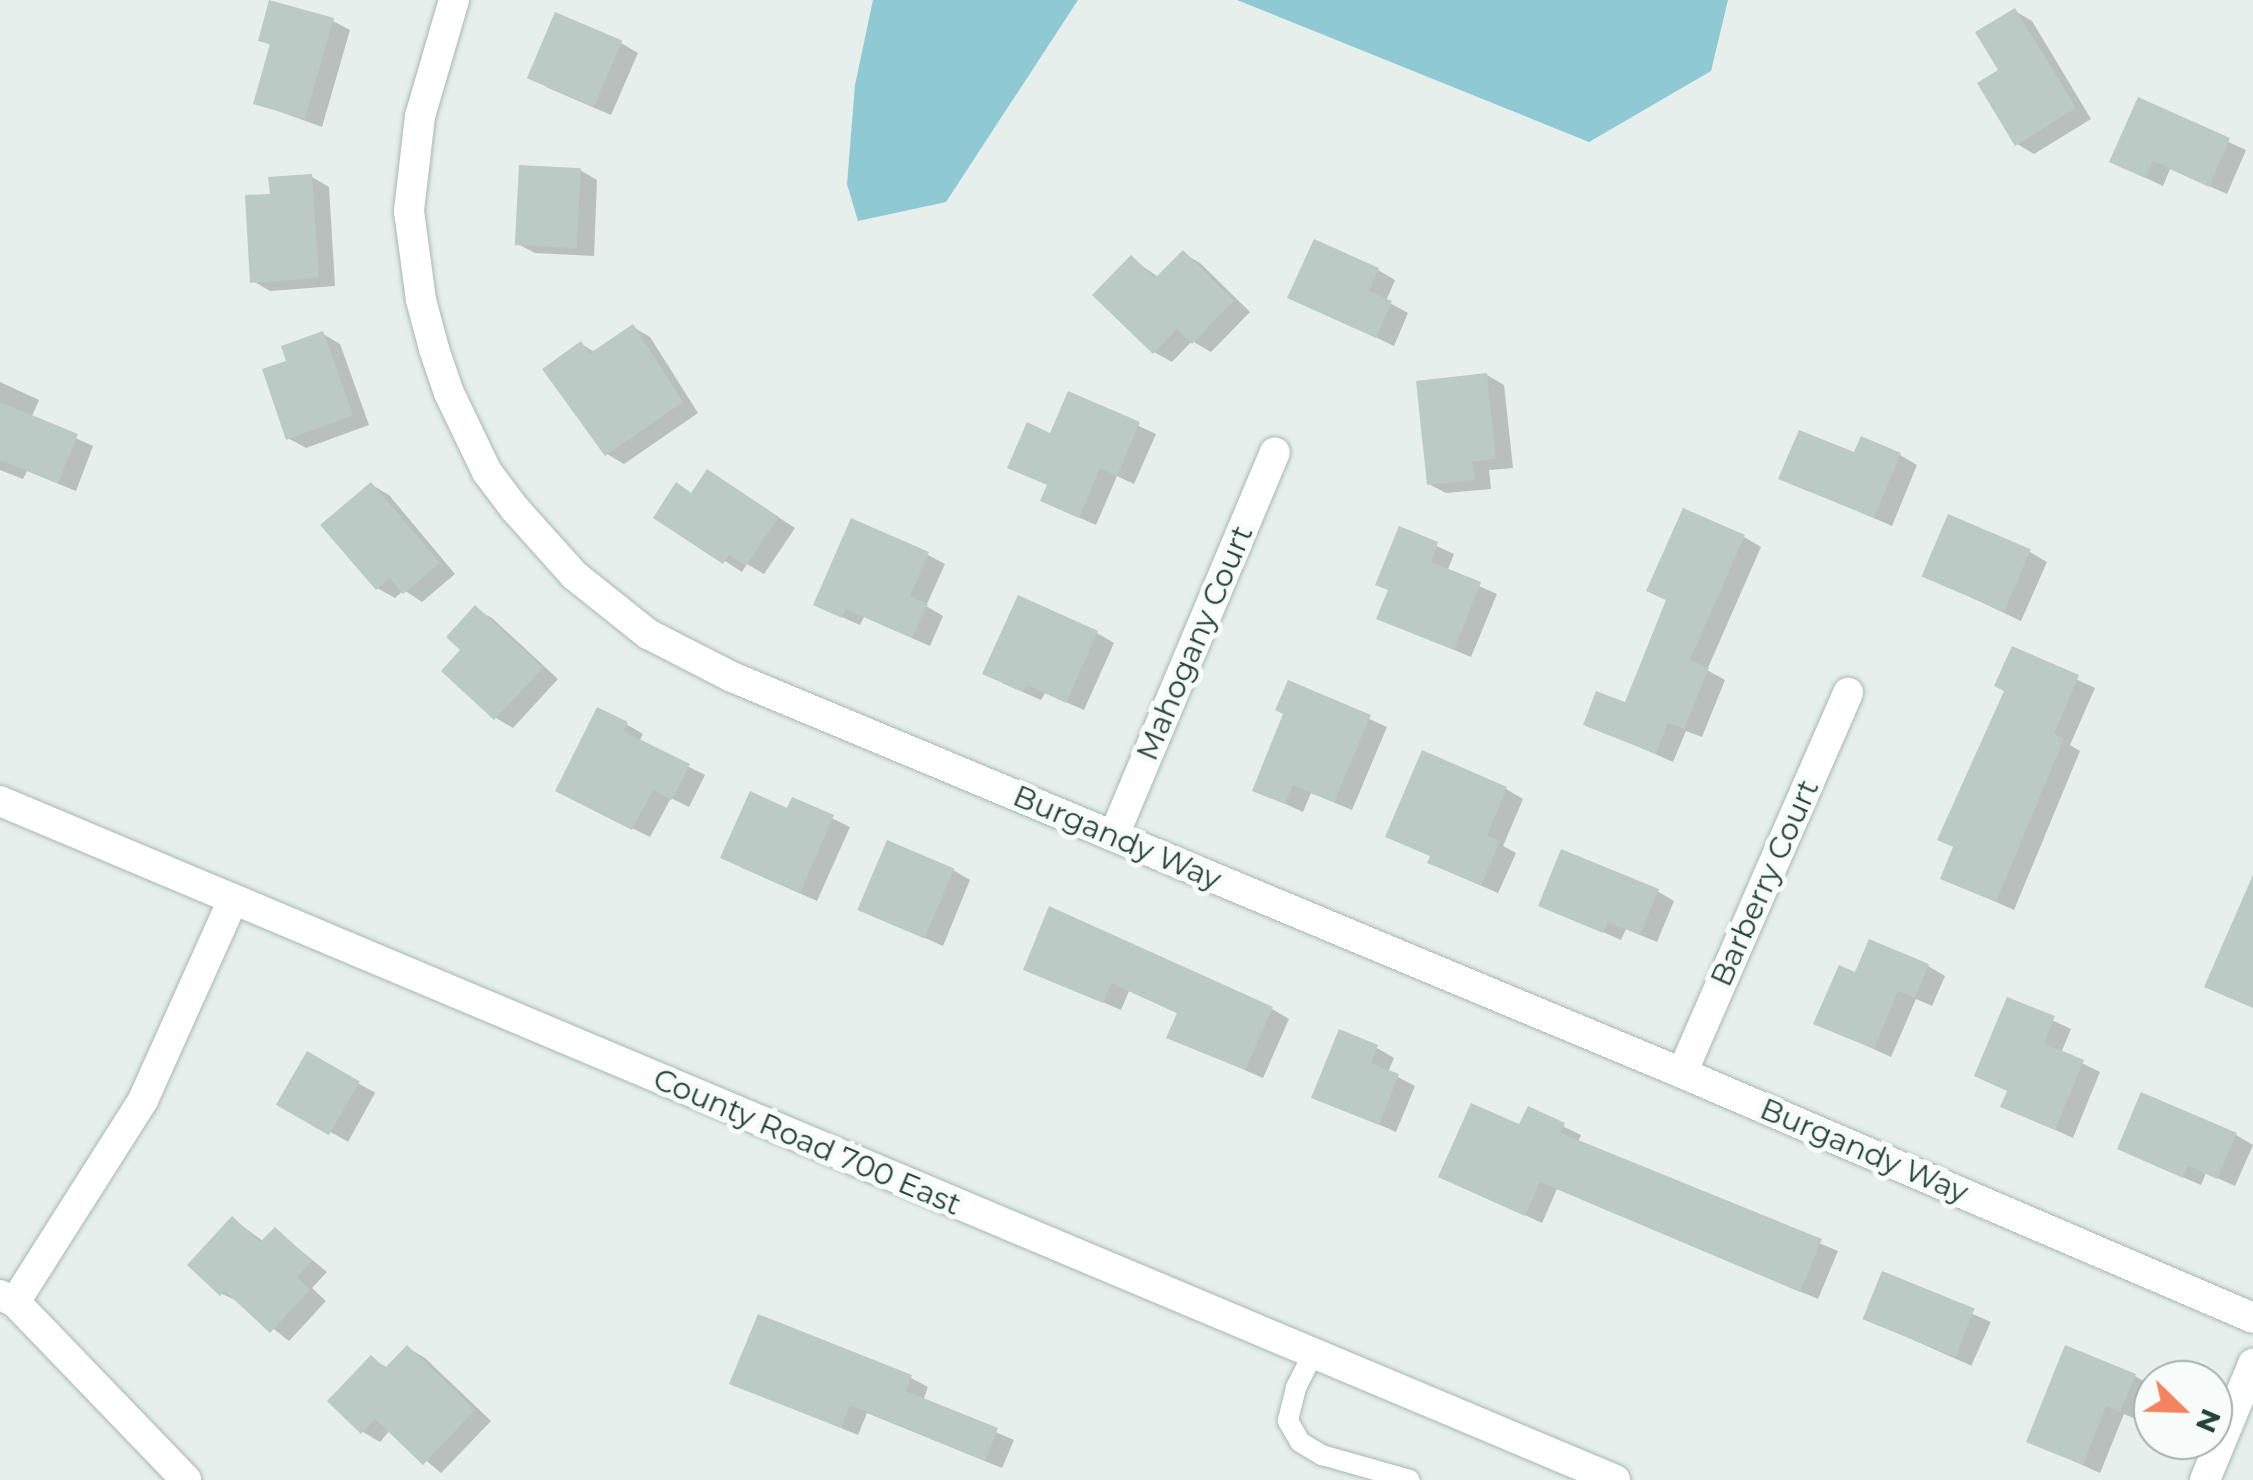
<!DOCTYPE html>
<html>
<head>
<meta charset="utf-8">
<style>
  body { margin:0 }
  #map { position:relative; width:2253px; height:1480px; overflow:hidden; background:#e6efeb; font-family:Montserrat,sans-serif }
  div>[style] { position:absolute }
  .water>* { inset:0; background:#8ec9d4 }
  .shadow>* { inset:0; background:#0003; transform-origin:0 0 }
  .building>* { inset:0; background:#bbcac4; transform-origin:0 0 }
  .roads { filter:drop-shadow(0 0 2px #a8b8b2) drop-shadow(0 0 2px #a8b8b2) }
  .service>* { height:20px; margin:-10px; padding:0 10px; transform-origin:10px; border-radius:10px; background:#fff }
  .minor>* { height:30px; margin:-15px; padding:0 15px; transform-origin:15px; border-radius:15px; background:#fff }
  .secondary>* { height:30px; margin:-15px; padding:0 15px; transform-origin:15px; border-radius:15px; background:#fff }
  span { translate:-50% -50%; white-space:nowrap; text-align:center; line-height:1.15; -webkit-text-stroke:10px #f7fbf9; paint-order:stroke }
  .street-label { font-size:30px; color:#24423a }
  .north { position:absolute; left:2133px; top:1360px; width:100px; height:100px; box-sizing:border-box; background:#f7fbf9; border:2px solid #a3b1ad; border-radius:50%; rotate:113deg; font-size:28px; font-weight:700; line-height:40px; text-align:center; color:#24423a }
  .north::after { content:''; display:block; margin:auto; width:35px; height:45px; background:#f4845f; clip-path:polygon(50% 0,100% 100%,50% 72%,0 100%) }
</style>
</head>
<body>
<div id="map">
  <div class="water">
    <i style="clip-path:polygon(873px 0,1078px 0,946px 202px,858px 221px,847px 184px,855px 85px)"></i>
    <i style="clip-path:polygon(1237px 0,1728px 0,1711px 71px,1589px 142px)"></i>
  </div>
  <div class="shadow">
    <i style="clip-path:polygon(2015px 11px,2032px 21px,2091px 119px,2034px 154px,2017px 144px,2002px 71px)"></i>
    <i style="clip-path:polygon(333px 21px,350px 30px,322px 127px,256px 103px,272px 46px,261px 40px)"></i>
    <i style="clip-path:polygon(621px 43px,638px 53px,611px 115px,546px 87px)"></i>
    <i style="clip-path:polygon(2140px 101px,2246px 150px,2227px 194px,2170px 169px,2163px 186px,2129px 170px)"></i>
    <i style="clip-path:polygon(580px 170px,597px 180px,594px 256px,535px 253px,518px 244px)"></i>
    <i style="clip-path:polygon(312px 177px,329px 187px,335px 286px,270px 291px,253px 281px)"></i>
    <i style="clip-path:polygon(1183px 253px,1200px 263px,1250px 312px,1211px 352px,1192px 341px,1172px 362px,1154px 352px,1131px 258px,1158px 277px)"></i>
    <i style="clip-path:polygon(1378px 270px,1395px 280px,1386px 301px,1408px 313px,1394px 346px,1305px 303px)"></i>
    <i style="clip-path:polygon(633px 327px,650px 337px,698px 413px,624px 464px,607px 454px,581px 344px,596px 353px)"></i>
    <i style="clip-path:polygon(323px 334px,340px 344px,369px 425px,306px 448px,288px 438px,290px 362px)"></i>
    <i style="clip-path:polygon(1487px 375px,1504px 385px,1513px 468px,1489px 470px,1491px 489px,1446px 493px,1429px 484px)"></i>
    <i style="clip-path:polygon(0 382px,39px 400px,31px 418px,93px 446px,76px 491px,27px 471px,23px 479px,0 470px)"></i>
    <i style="clip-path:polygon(1069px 394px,1156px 434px,1134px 484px,1117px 476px,1096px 525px,1060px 509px,1049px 486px,1052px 436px)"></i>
    <i style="clip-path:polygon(1900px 455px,1917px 465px,1892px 526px,1782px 478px,1855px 456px)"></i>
    <i style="clip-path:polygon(724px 482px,795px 528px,764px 574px,747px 564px,742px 572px,657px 517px)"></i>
    <i style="clip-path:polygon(372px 485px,389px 495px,455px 574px,422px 602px,404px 590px,395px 598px,377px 588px)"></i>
    <i style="clip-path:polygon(1400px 529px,1454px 554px,1447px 572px,1497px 594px,1471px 657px,1379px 618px,1390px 591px)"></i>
    <i style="clip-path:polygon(1744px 537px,1761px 547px,1707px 670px,1725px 680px,1702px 737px,1686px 731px,1673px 762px,1586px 723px,1626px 706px,1668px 601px)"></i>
    <i style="clip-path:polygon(2030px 552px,2047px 562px,2021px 621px,1924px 575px)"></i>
    <i style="clip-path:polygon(928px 555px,945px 564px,926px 606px,943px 616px,930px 646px,864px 617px,860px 625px,833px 613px)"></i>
    <i style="clip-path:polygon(475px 609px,492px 618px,558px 679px,513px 728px,496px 718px)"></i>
    <i style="clip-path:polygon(1097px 633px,1114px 643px,1084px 710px,1045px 693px,1041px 700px,1002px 683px)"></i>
    <i style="clip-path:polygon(2013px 650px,2095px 688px,2070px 745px,2080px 751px,2014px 910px,1943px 878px,2007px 691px)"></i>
    <i style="clip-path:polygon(1289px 683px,1387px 727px,1352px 810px,1311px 793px,1303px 812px,1255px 790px,1286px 714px)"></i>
    <i style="clip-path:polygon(626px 724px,643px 734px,639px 742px,705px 775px,689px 807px,671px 798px,650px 837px,576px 800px)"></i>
    <i style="clip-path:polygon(1506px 789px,1523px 799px,1503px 846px,1516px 853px,1498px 893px,1447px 871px,1430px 862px,1432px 857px,1388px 836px)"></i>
    <i style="clip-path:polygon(794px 800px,850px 827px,817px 901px,740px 867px)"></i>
    <i style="clip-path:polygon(953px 870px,970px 880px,943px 946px,862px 910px)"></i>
    <i style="clip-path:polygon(1657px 891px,1674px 901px,1657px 942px,1626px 929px,1621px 940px,1542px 905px)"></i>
    <i style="clip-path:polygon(1928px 966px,1945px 976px,1932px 1006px,1916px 999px,1891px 1057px,1817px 1023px,1856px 975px)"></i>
    <i style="clip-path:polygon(1026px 969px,1272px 1009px,1289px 1019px,1263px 1078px,1169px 1037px,1179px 1014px,1129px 991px,1121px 1010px)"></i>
    <i style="clip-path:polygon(2009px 1000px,2071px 1029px,2061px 1053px,2100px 1072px,2073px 1138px,2003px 1106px,2009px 1092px)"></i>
    <i style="clip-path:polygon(1377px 1048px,1394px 1058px,1388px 1072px,1415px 1086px,1396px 1132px,1314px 1096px)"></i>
    <i style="left:307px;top:1055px;width:78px;height:56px;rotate:29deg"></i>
    <i style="clip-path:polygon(1529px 1110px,1581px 1135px,1578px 1142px,1838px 1251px,1818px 1299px,1557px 1189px,1542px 1223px,1441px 1176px,1521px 1128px)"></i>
    <i style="clip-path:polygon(2236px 1135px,2253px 1145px,2235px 1186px,2206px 1173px,2201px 1185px,2138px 1158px)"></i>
    <i style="clip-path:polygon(233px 1219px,264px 1242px,276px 1230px,327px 1272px,312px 1288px,326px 1301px,289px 1341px,240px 1302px,222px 1294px)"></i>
    <i style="left:1883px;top:1274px;width:118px;height:48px;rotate:24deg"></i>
    <i style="clip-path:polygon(408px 1348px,425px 1358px,491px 1421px,441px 1473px,390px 1430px,380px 1442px,363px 1432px,372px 1359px,388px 1368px)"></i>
    <i style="clip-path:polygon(2135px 1376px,2152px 1386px,2138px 1420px,2124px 1414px,2100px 1473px,2029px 1441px)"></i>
    <i style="clip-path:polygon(911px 1378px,928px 1387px,923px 1401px,1014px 1440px,1002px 1468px,867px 1413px,858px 1435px,732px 1383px)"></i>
  </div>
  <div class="building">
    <i style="clip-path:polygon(269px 0,334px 18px,305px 119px,253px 104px,270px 44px,258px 41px)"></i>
    <i style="clip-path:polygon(2015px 8px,2076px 108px,2015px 146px,1977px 83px,1998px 70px,1975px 32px)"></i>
    <i style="left:555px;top:12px;width:73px;height:72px;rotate:23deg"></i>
    <i style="clip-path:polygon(2138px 97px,2230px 138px,2209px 187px,2153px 161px,2145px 178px,2109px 162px)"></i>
    <i style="left:519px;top:165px;width:62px;height:80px;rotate:3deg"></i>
    <i style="clip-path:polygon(312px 174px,319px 278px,250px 283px,245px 195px,270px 194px,268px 177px)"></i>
    <i style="clip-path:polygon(1314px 239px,1379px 268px,1369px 291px,1392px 301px,1376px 338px,1287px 298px)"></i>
    <i style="clip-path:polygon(1183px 250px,1234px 301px,1192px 344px,1177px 329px,1153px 354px,1092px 295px,1131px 255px,1155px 278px)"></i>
    <i style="clip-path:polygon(633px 324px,683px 402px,605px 456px,542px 369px,581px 341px,589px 354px)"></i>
    <i style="clip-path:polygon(323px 331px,353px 415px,286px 440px,262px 369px,286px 361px,281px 346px)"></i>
    <i style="clip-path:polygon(1487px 373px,1496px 459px,1472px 462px,1475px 480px,1427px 485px,1416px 381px)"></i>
    <i style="clip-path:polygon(1068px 391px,1140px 422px,1117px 476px,1100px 468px,1079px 518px,1040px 501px,1047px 485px,1007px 468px,1027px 422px,1050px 433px)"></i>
    <i style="clip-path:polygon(0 402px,78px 434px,58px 483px,0 460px)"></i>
    <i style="clip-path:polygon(1799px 430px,1854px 452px,1861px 436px,1901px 453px,1874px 518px,1778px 479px)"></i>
    <i style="clip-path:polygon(707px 469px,779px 517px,746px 566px,729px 555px,723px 564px,653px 518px,676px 482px,691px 493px)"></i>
    <i style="clip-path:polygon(371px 482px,440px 563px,403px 594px,390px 578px,376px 590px,320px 525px)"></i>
    <i style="clip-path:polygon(1683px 508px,1745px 535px,1690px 660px,1709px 668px,1684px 729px,1668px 723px,1656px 754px,1583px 725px,1596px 691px,1625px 702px,1666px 600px,1646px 591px)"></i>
    <i style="left:1948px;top:514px;width:90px;height:68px;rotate:23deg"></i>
    <i style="clip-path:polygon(851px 518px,929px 552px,910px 596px,928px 604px,912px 638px,846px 609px,842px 618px,813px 605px)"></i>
    <i style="clip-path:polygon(1399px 526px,1438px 542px,1431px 562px,1481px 582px,1454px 650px,1376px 619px,1388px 590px,1375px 585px)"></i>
    <i style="clip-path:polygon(1018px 595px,1098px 631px,1066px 703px,1027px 685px,1023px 692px,982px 674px)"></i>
    <i style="clip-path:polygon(475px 605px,543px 668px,494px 720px,441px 671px,460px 650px,446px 637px)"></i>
    <i style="clip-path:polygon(2012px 646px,2079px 675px,2054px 734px,2064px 739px,1996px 902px,1940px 879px,1953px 847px,1937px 840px,2004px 691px,1994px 686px)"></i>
    <i style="clip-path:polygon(1288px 680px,1371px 715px,1334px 802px,1293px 785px,1285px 804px,1252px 791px,1283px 714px,1275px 710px)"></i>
    <i style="clip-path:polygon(597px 707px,628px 722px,623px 731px,690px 764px,672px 800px,653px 790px,632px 830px,555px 791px)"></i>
    <i style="clip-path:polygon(1422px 750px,1507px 787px,1487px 836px,1500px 841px,1481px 885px,1427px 863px,1430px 856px,1385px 837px)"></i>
    <i style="clip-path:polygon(750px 791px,787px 808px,792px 797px,834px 815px,800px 893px,720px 858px)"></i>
    <i style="left:887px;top:840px;width:73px;height:76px;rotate:23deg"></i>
    <i style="clip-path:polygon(1561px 849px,1659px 889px,1640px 935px,1608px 922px,1603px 933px,1538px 906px)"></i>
    <i style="clip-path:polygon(2253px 875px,2253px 1008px,2204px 987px)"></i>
    <i style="clip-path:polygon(1049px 906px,1273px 1007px,1245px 1070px,1166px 1038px,1177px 1013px,1111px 983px,1103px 1003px,1023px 970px)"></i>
    <i style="clip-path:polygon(1869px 939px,1929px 964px,1915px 998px,1898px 991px,1874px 1049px,1813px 1024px,1839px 965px,1855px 972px)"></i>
    <i style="clip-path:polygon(2007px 997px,2055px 1016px,2044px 1043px,2084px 1060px,2055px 1130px,2000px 1107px,2007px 1091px,1974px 1076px)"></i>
    <i style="clip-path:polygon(1339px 1029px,1378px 1045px,1371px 1063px,1399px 1074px,1379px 1125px,1311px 1098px)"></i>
    <i style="left:307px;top:1051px;width:61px;height:62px;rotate:30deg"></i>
    <i style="clip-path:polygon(2141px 1092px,2237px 1133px,2217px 1179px,2188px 1166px,2183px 1178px,2117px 1149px)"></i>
    <i style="clip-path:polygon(1471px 1103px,1519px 1124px,1528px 1106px,1565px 1123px,1561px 1133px,1822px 1239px,1800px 1292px,1540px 1182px,1525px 1216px,1438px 1177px)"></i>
    <i style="clip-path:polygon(232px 1216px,260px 1242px,275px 1227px,312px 1261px,297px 1277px,310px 1290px,270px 1333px,225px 1291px,220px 1296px,187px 1265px)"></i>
    <i style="left:1882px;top:1271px;width:100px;height:52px;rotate:22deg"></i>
    <i style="clip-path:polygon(758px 1314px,912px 1375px,906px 1391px,998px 1428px,985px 1461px,850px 1405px,841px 1428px,729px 1384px)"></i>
    <i style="clip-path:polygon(407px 1345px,475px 1410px,423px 1465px,375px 1419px,361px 1434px,327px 1401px,371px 1355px,385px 1368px)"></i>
    <i style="clip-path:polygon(2065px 1345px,2136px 1374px,2120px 1412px,2106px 1406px,2083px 1465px,2026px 1442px)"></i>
  </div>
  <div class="roads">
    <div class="service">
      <i style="left:1313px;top:1354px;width:38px;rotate:117deg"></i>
      <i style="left:1296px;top:1388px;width:34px;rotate:104deg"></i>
      <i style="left:1288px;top:1421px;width:24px;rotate:60deg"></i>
      <i style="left:1300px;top:1442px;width:26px;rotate:31deg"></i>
      <i style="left:1322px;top:1455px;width:91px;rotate:15.9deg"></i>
    </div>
    <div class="minor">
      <i style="left:454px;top:0;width:121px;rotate:106.3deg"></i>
      <i style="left:420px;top:116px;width:96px;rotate:96.6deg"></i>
      <i style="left:409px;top:211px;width:90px;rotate:82.3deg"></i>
      <i style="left:421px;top:300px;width:51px;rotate:75.1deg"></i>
      <i style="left:434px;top:349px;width:46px;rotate:71.2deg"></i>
      <i style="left:449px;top:393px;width:88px;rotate:64.3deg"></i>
      <i style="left:487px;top:472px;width:46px;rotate:52.9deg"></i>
      <i style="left:515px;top:509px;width:89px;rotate:48.2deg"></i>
      <i style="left:574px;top:575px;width:95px;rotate:38.6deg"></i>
      <i style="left:648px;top:634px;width:94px;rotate:27.1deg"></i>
      <i style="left:732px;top:677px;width:1029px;rotate:22.63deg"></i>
      <i style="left:1682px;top:1073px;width:621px;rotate:23.22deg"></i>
      <i style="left:1114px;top:835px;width:415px;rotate:-67.2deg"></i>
      <i style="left:1682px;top:1073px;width:415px;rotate:-66.4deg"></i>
      <i style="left:0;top:1295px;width:17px;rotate:25deg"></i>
      <i style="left:15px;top:1302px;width:247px;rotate:46.1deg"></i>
      <i style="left:15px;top:1302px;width:239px;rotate:-57.6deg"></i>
      <i style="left:143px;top:1100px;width:217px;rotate:-65.8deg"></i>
      <i style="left:2205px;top:1480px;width:126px;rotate:-67.5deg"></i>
    </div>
    <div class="secondary">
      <i style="left:0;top:801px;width:1752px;rotate:22.8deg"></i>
    </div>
  </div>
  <div class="street-label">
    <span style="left:1195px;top:643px;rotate:-67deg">Mahogany Court</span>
    <span style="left:1117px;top:838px;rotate:23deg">Burgandy Way</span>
    <span style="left:1765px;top:883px;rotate:-66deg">Barberry Court</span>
    <span style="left:807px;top:1142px;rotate:23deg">County Road 700 East</span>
    <span style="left:1864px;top:1151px;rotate:23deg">Burgandy Way</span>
  </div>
  <div class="north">N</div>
</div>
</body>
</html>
